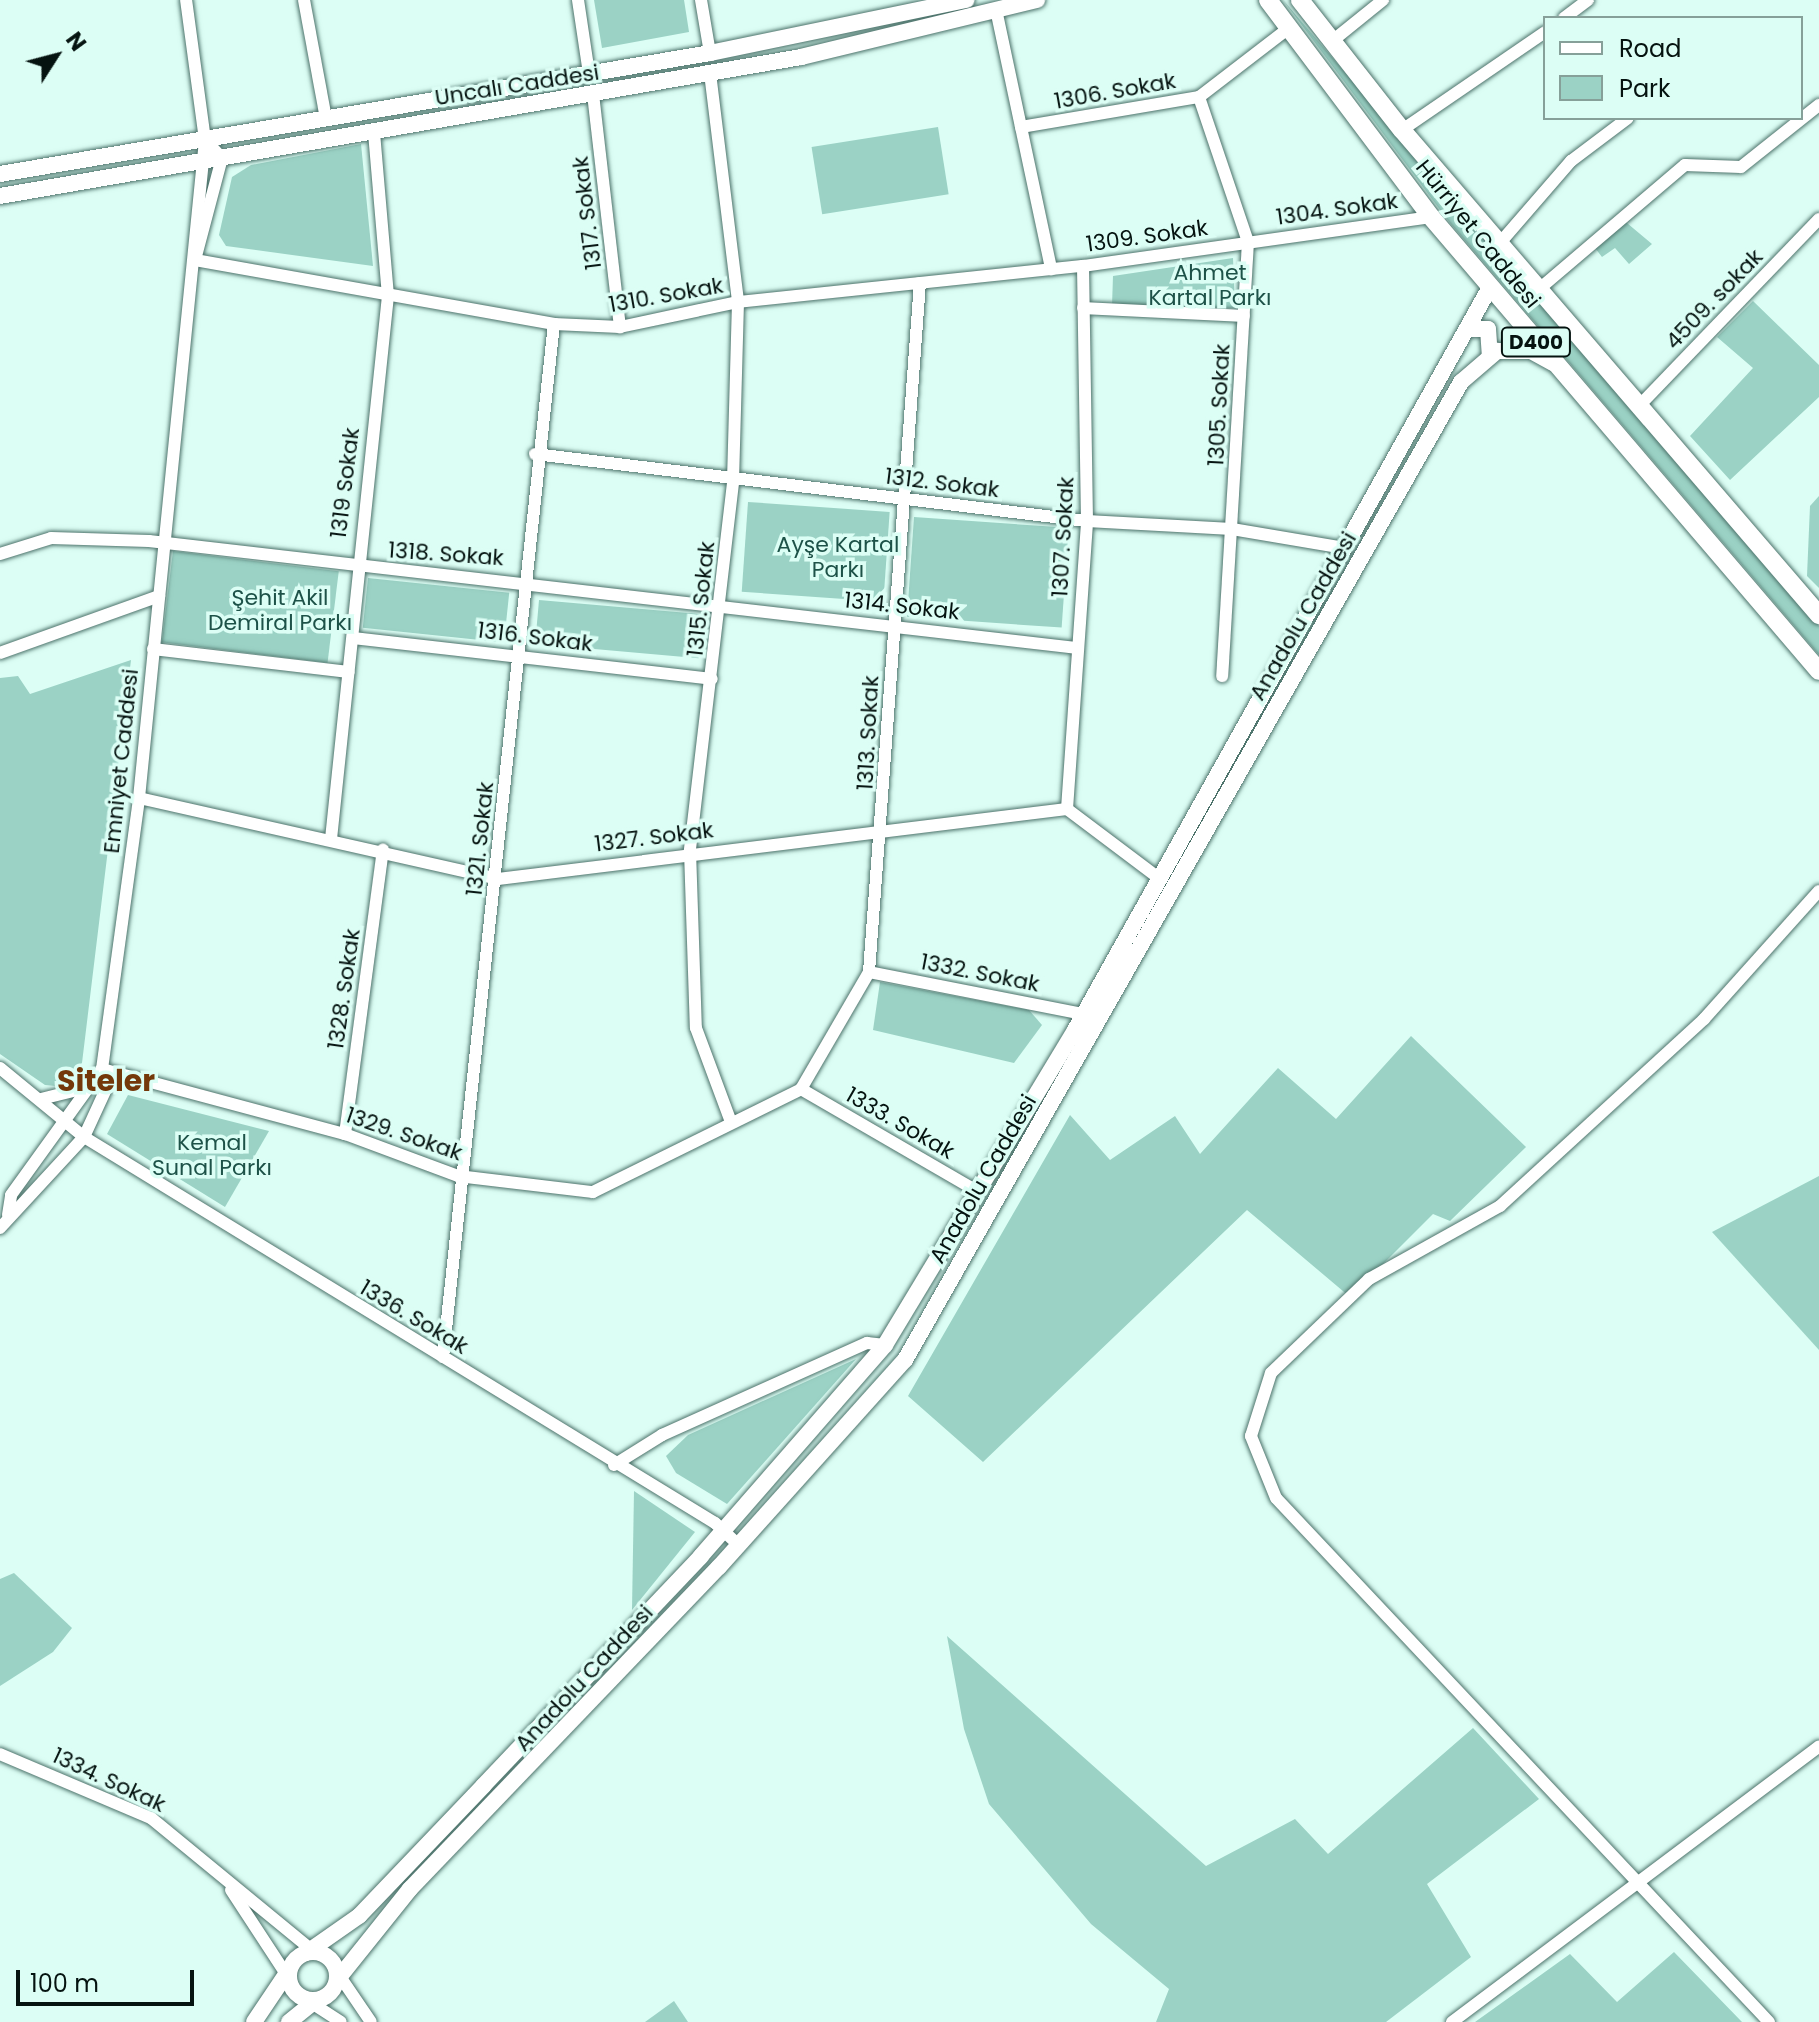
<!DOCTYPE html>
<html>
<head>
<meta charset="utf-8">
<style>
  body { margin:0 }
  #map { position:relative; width:1819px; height:2022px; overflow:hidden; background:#dcfef5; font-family:Poppins,sans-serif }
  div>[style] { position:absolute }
  .green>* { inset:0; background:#9bd2c5; transform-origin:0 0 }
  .roads { filter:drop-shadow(0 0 2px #4c726a) drop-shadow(0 0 2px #4c726a) }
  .minor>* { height:12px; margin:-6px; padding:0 6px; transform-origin:6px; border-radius:6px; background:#fff }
  .major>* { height:16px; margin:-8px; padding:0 8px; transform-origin:8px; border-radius:8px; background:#fff }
  .major>.ring { margin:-8px; padding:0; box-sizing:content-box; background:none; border:16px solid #fff; border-radius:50% }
  .highway>* { height:18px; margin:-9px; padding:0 9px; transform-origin:9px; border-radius:9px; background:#fff }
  span { translate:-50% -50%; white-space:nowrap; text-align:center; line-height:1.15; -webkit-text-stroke:7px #dcfef5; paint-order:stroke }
  .shield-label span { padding:2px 6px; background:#dcfef5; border:2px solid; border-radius:6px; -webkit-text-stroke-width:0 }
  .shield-label { font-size:20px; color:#051310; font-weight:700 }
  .street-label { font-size:22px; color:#051310 }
  .park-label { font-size:22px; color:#1d5248 }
  .district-label { font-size:30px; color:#74380a; font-weight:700 }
  .legend { position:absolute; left:1543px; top:16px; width:260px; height:104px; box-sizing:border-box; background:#dcfef5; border:2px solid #86a099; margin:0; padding:10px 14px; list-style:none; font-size:24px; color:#051310 }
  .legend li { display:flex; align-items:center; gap:16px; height:40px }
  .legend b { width:40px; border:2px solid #86a099 }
  .north { position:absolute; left:16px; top:16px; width:80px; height:80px; -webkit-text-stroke:6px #dcfef5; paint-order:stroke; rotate:54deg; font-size:22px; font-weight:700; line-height:32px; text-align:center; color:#051310 }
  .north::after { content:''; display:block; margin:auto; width:28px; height:36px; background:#051310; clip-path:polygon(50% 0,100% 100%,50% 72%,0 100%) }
  .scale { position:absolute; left:16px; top:1970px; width:178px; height:36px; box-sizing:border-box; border:4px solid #051310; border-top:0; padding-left:10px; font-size:24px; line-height:28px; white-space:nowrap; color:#051310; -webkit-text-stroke:6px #dcfef5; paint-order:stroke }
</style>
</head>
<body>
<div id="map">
  <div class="green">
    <i style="clip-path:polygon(594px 0,684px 0,689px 32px,602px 48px)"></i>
    <i style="clip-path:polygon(1283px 0,1819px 626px,1819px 655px,1450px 223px)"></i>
    <i style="left:938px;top:127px;width:68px;height:128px;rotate:81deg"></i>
    <i style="clip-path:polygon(361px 144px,373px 266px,226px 246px,219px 235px,232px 177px,251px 165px)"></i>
    <i style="clip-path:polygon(1621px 218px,1652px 244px,1629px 264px,1615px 248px,1602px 257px,1592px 244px)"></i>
    <i style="clip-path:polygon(1233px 258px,1235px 308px,1112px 306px,1113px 276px)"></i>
    <i style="clip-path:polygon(1753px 301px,1819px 365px,1819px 397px,1730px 480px,1690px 436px,1753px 368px,1717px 337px)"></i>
    <i style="clip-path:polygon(1819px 496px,1819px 588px,1807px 576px,1810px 506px)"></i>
    <i style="left:748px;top:502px;width:142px;height:90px;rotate:4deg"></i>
    <i style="left:914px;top:517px;width:155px;height:100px;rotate:4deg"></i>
    <i style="left:173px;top:551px;width:167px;height:92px;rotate:7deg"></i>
    <i style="left:368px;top:578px;width:142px;height:50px;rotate:6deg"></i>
    <i style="left:539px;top:600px;width:164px;height:44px;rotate:5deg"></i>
    <i style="clip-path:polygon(131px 660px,82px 1063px,56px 1086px,45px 1085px,0 1054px,0 678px,18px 676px,30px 694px)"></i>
    <i style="clip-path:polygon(880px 982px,1029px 1010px,1042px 1025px,1014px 1063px,873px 1030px)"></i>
    <i style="clip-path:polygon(1411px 1036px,1526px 1147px,1450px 1221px,1433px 1214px,1350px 1297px,1247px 1210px,983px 1462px,908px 1396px,1070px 1115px,1110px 1160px,1175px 1116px,1200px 1154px,1278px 1068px,1336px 1119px)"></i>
    <i style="clip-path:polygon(128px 1095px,269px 1131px,225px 1207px,107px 1134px)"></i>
    <i style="clip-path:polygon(1819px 1176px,1819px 1350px,1712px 1232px)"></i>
    <i style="clip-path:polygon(856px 1359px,727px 1504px,676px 1473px,666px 1456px,688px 1435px)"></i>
    <i style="clip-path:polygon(634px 1491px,695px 1532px,632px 1610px)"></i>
    <i style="clip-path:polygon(14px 1573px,72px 1628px,53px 1652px,0 1686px,0 1579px)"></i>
    <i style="clip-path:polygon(947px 1636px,1206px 1866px,1295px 1819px,1328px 1854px,1473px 1728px,1539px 1799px,1427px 1884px,1471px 1957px,1386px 2022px,1156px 2022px,1169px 1989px,1091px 1924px,989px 1804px,964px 1729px)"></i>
    <i style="clip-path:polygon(1674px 1952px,1742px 2022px,1475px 2022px,1570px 1954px,1617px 2002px)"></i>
    <i style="clip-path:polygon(674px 2001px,688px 2022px,645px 2022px)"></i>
  </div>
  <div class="roads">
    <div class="minor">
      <i style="left:304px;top:0;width:121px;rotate:79.5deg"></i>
      <i style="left:578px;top:0;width:75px;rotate:81.5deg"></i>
      <i style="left:701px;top:0;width:54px;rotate:80.4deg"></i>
      <i style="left:997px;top:14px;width:261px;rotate:78deg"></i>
      <i style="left:1564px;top:18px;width:30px;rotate:-37deg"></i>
      <i style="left:1331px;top:42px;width:67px;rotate:-38.9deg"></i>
      <i style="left:710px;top:73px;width:231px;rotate:83deg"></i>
      <i style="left:738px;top:302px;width:181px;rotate:91.6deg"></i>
      <i style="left:733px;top:483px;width:371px;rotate:96.7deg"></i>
      <i style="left:690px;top:851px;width:177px;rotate:88.1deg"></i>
      <i style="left:696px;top:1028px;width:100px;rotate:69.6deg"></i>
      <i style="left:593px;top:94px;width:235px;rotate:83.4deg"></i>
      <i style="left:1199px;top:97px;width:153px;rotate:71.3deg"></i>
      <i style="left:1248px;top:242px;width:435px;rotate:93.4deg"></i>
      <i style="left:1021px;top:127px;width:181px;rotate:-9.6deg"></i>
      <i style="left:1199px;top:97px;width:113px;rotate:-37.5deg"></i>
      <i style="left:1402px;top:130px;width:173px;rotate:-34.4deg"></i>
      <i style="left:1499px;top:244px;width:110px;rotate:-49.1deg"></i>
      <i style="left:1571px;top:161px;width:71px;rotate:-37deg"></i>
      <i style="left:195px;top:260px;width:365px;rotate:10.1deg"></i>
      <i style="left:554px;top:324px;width:66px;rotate:2.6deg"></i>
      <i style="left:620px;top:327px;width:121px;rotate:-12deg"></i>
      <i style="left:738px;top:302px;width:347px;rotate:-6deg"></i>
      <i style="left:1083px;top:266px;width:351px;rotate:-8deg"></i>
      <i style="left:195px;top:260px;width:106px;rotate:-75.2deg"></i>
      <i style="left:222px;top:158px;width:25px;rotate:-133deg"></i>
      <i style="left:1538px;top:290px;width:193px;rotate:-40.4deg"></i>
      <i style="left:1685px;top:165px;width:56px;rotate:2deg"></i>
      <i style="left:1741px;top:167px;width:100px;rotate:-38.5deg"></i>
      <i style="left:1083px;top:308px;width:161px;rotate:2.8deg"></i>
      <i style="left:1638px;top:407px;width:261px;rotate:-46.1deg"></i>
      <i style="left:535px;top:454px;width:556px;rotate:6.92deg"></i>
      <i style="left:1087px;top:521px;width:145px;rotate:3.2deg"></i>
      <i style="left:1232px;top:529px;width:114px;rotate:9.6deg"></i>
      <i style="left:0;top:554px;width:53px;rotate:-17.4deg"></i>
      <i style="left:51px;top:538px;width:98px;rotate:1.8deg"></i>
      <i style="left:149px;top:541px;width:933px;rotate:6.58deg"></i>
      <i style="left:353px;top:638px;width:361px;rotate:6.5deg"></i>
      <i style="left:153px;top:649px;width:197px;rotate:6.7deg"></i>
      <i style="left:0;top:653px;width:169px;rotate:-19.7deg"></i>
      <i style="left:139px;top:798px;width:368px;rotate:12.7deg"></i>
      <i style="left:498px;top:879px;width:573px;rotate:-7.01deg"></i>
      <i style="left:1067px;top:809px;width:116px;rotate:37deg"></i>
      <i style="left:1067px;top:809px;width:289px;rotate:-86deg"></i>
      <i style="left:1087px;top:521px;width:255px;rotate:-90.9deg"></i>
      <i style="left:331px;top:839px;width:546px;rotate:-84.01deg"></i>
      <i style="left:388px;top:296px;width:165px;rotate:-94.9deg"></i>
      <i style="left:869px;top:972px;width:219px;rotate:11.1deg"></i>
      <i style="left:0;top:1068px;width:109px;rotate:39.4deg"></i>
      <i style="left:84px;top:1137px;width:740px;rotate:31.46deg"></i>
      <i style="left:715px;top:1523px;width:33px;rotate:43deg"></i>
      <i style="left:102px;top:1069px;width:252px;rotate:15deg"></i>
      <i style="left:345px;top:1134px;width:121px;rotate:20.4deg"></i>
      <i style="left:458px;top:1176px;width:136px;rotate:6.8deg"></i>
      <i style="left:593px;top:1192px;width:232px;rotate:-26.3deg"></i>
      <i style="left:801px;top:1089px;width:135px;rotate:-59.8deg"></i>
      <i style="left:869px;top:972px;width:691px;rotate:-85.77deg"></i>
      <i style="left:801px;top:1089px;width:206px;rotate:30.1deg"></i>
      <i style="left:41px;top:1099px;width:45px;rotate:-14deg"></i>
      <i style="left:345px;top:1134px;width:287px;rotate:-82.4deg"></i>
      <i style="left:8px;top:1215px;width:20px;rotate:-81deg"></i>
      <i style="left:11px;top:1195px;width:155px;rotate:-54.2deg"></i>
      <i style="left:0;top:1228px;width:124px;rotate:-47.3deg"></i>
      <i style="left:84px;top:1137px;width:55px;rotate:-65.3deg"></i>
      <i style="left:107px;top:1087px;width:19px;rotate:-106deg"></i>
      <i style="left:102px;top:1069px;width:274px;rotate:-82.2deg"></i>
      <i style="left:139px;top:798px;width:661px;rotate:-84.27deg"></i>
      <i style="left:205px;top:140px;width:141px;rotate:-97.7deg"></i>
      <i style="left:443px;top:1357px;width:1039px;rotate:-83.87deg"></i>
      <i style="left:614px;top:1465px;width:57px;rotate:-32deg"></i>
      <i style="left:662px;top:1435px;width:225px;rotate:-24.2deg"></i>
      <i style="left:867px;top:1343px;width:18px;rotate:6deg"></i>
      <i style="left:0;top:1754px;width:164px;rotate:23deg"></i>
      <i style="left:151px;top:1818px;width:211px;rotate:39.4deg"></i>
      <i style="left:231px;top:1890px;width:104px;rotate:56.8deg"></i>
      <i style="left:337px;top:1972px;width:60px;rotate:55.8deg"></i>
      <i style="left:307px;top:2000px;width:40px;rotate:32.9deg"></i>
      <i style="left:1452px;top:2022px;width:459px;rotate:-36.9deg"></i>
      <i style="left:1769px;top:2022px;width:719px;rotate:-133.25deg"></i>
      <i style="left:1276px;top:1498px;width:67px;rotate:-112deg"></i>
      <i style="left:1251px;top:1436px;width:66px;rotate:-72.4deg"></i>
      <i style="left:1271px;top:1373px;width:136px;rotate:-43.8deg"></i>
      <i style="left:1369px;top:1279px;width:150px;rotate:-29.1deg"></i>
      <i style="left:1500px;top:1206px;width:277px;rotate:-42.5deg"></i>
      <i style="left:1704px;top:1019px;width:172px;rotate:-48.1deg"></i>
    </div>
    <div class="major">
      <i style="left:0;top:174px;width:720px;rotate:-9.67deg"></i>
      <i style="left:710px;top:53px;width:262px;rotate:-11.7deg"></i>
      <i style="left:0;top:196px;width:813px;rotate:-9.84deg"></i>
      <i style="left:801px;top:57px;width:243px;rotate:-13.6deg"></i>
      <i style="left:1467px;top:329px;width:21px"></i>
      <i style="left:1488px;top:329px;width:26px;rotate:86deg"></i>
      <i class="ring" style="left:289px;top:1952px;width:32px;height:32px"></i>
      <i style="left:306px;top:1953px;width:65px;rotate:-34.9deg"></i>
      <i style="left:359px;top:1916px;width:181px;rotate:-46.3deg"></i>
      <i style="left:484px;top:1785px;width:315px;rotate:-46.5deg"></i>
      <i style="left:701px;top:1556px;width:280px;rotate:-48.9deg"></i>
      <i style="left:885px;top:1345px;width:368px;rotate:-58.9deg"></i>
      <i style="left:1075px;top:1030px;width:851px;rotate:-60.81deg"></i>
      <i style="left:337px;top:1980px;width:117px;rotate:-51.3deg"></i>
      <i style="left:410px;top:1889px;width:446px;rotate:-46.2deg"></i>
      <i style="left:719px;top:1567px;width:278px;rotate:-48.1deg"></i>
      <i style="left:905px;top:1360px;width:1125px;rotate:-60.38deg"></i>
      <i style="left:1461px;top:382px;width:48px;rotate:-40.7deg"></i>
      <i style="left:1497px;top:351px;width:34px"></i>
      <i style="left:1531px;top:351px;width:25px;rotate:29deg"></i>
      <i style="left:254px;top:2022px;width:63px;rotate:-56.1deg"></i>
      <i style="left:289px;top:2022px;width:33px;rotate:-39deg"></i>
    </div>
    <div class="highway">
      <i style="left:1268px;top:0;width:271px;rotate:53.1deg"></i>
      <i style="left:1431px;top:217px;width:597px;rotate:49.48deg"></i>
      <i style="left:1300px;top:0;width:165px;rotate:51.9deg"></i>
      <i style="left:1402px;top:130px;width:640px;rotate:49.31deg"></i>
    </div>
  </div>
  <div class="shield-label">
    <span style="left:1536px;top:342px">D400</span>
  </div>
  <div class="street-label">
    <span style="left:517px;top:85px;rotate:-9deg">Uncalı Caddesi</span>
    <span style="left:1115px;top:91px;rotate:-10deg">1306. Sokak</span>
    <span style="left:1337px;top:209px;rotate:-8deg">1304. Sokak</span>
    <span style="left:587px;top:213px;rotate:-97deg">1317. Sokak</span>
    <span style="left:1478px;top:234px;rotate:51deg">Hürriyet Caddesi</span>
    <span style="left:1147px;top:236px;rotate:-8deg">1309. Sokak</span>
    <span style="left:666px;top:295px;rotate:-10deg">1310. Sokak</span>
    <span style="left:1714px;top:299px;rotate:-46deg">4509. sokak</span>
    <span style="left:1219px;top:405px;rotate:-87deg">1305. Sokak</span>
    <span style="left:345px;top:483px;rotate:-83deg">1319 Sokak</span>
    <span style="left:942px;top:483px;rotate:7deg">1312. Sokak</span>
    <span style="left:1063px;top:537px;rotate:-87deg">1307. Sokak</span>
    <span style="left:446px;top:554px;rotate:4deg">1318. Sokak</span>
    <span style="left:701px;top:599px;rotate:-84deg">1315. Sokak</span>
    <span style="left:902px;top:606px;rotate:6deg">1314. Sokak</span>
    <span style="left:1303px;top:616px;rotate:-60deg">Anadolu Caddesi</span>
    <span style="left:535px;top:637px;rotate:7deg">1316. Sokak</span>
    <span style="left:868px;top:733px;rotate:-87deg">1313. Sokak</span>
    <span style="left:121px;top:761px;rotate:-84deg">Emniyet Caddesi</span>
    <span style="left:654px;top:837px;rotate:-7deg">1327. Sokak</span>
    <span style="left:480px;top:839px;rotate:-84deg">1321. Sokak</span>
    <span style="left:980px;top:973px;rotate:11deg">1332. Sokak</span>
    <span style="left:344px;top:989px;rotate:-82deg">1328. Sokak</span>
    <span style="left:900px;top:1123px;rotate:30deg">1333. Sokak</span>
    <span style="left:404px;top:1134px;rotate:19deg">1329. Sokak</span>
    <span style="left:983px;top:1179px;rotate:-60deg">Anadolu Caddesi</span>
    <span style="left:414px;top:1317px;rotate:31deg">1336. Sokak</span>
    <span style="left:584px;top:1678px;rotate:-47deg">Anadolu Caddesi</span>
    <span style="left:109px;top:1780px;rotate:25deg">1334. Sokak</span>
  </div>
  <div class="park-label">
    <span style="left:1210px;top:285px">Ahmet<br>Kartal Parkı</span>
    <span style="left:838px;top:557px">Ayşe Kartal<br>Parkı</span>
    <span style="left:280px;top:610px">Şehit Akil<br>Demiral Parkı</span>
    <span style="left:212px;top:1155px">Kemal<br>Sunal Parkı</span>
  </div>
  <div class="district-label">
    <span style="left:106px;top:1081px">Siteler</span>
  </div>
  <ul class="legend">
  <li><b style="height:10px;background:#fff"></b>Road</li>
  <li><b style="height:22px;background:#9bd2c5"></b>Park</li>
  </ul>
  <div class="north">N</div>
  <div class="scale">100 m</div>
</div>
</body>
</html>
